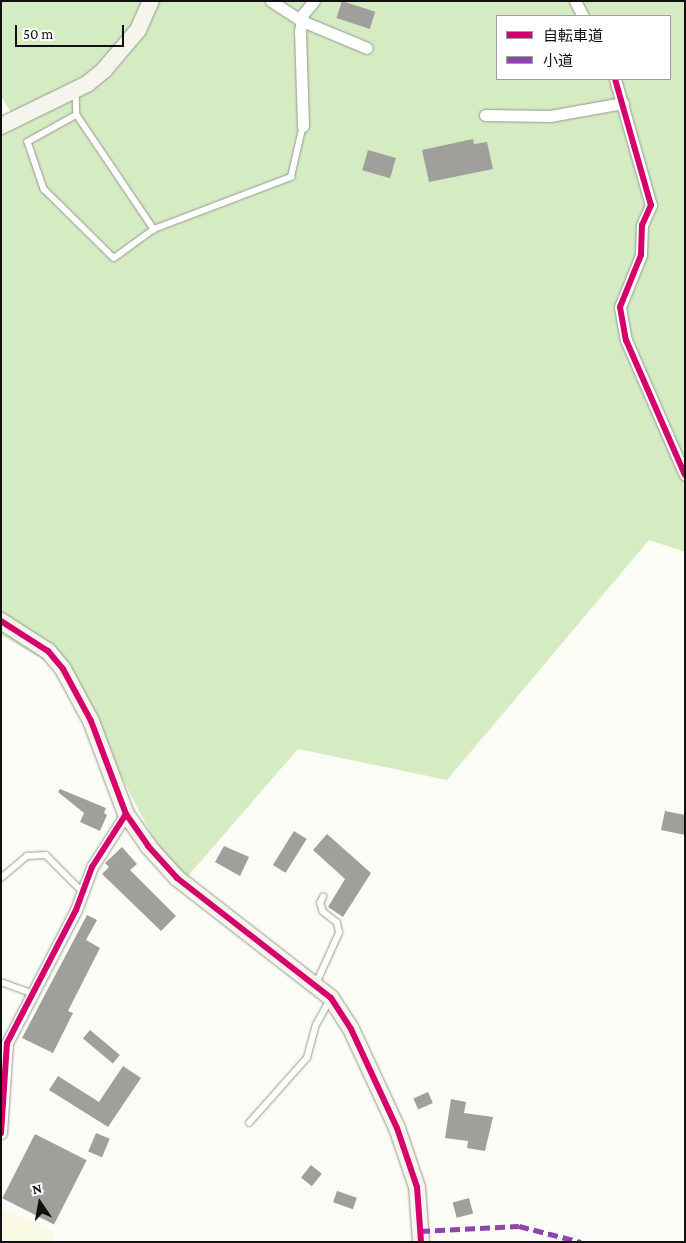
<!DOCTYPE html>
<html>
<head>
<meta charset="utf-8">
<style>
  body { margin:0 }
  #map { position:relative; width:686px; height:1243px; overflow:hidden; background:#fcfcf7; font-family:"Crimson Pro","Noto Sans JP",serif }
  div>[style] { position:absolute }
  .farmland>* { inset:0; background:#f9f8e3 }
  .forest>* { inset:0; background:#d5ecc3 }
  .building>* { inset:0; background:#a09f9c; transform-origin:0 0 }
  .roads { filter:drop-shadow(0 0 1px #969694) drop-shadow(0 0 1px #969694) }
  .lane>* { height:5.5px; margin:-2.75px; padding:0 2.75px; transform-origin:2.75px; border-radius:2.75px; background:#fffffe }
  .street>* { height:11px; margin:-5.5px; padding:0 5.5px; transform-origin:5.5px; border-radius:5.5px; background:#fffffe }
  .secondary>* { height:16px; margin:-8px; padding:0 8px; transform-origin:8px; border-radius:8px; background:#f6f5eb }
  .quiet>* { height:5px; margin-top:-2.5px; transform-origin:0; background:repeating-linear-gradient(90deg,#8e44ad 0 10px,transparent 0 15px) }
  .cycleway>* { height:6px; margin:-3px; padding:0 3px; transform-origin:3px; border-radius:3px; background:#d6006c }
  span { translate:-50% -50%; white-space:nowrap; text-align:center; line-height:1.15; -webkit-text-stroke:5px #fff; paint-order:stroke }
  .frame { position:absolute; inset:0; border:2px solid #101010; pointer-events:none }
  .legend { position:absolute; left:496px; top:15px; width:175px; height:65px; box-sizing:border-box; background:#fff; border:1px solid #9f9f9f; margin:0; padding:6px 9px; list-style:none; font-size:15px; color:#101010 }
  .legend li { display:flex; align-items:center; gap:10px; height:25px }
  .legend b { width:25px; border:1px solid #9f9f9f }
  .north { position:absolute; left:15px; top:1178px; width:50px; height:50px; -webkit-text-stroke:4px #fff; paint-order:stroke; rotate:348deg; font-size:14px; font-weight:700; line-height:20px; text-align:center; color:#101010 }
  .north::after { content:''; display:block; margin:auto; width:18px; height:22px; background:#101010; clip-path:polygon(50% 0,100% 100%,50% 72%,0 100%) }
  .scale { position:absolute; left:15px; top:25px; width:109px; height:22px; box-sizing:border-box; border:2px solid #101010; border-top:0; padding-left:6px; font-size:15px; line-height:18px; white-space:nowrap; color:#101010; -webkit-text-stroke:4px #fff; paint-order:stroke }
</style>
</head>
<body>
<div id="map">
  <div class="farmland">
    <i style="clip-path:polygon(1px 1208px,54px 1232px,52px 1242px,1px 1242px)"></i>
  </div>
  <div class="forest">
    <i style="clip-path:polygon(evenodd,1px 1px,685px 1px,685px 552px,649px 540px,447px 780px,298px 749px,182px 883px,150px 832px,69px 675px,1px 635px,1px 125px,15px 119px,1px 96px,1px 1px,497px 16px,670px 16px,670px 79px,497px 79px,497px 16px)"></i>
  </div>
  <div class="building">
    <i style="left:342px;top:1px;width:35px;height:18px;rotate:18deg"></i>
    <i style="clip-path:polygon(473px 139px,474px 144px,487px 142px,493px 169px,429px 182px,422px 150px)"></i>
    <i style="left:368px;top:150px;width:29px;height:21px;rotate:16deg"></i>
    <i style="clip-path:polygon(60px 789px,106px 808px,104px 813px,107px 815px,100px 831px,80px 822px,84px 813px,58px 792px)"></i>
    <i style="clip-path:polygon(665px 811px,685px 815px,685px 835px,661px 830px)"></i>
    <i style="left:294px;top:831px;width:15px;height:40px;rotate:32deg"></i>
    <i style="clip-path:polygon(327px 834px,371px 873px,343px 917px,328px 907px,345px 879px,313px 850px)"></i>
    <i style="clip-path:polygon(224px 846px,249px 857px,240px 876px,215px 862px)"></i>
    <i style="clip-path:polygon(122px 847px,137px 864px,130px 870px,176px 916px,161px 931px,102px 874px,109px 867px,105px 863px)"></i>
    <i style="clip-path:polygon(87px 915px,97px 920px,86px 940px,100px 948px,68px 1011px,73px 1013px,53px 1053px,22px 1038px)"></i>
    <i style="left:90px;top:1030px;width:39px;height:11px;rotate:40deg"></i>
    <i style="clip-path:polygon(123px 1066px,141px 1078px,108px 1127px,49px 1090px,58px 1076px,99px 1102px)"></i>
    <i style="left:428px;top:1092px;width:12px;height:16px;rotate:66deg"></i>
    <i style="clip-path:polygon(451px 1099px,466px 1102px,464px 1113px,493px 1117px,485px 1151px,467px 1148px,468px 1141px,445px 1138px)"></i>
    <i style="left:96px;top:1133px;width:15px;height:20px;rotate:23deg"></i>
    <i style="left:35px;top:1134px;width:58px;height:72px;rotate:27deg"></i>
    <i style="left:311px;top:1165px;width:14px;height:16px;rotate:39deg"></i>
    <i style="left:337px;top:1191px;width:21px;height:12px;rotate:19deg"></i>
    <i style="left:469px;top:1198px;width:16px;height:17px;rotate:75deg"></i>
  </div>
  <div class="roads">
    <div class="lane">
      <i style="left:76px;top:91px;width:24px;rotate:88deg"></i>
      <i style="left:77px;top:115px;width:138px;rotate:56deg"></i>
      <i style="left:154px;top:229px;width:147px;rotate:-20.8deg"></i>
      <i style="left:291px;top:177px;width:53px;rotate:-77deg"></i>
      <i style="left:77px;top:115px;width:56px;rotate:151.1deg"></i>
      <i style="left:28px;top:142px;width:50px;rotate:71.2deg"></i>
      <i style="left:44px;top:189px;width:98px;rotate:44.6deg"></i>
      <i style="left:114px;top:258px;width:49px;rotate:-35.9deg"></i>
      <i style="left:1px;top:878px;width:34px;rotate:-40deg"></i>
      <i style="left:27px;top:856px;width:19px;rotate:-3deg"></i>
      <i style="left:46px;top:855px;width:52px;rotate:45deg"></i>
      <i style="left:1px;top:982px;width:33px;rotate:20deg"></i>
      <i style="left:316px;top:984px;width:56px;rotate:-65.7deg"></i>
      <i style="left:339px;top:933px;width:10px;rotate:-101deg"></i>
      <i style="left:337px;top:923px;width:18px;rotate:-142deg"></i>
      <i style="left:323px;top:912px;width:9px;rotate:-108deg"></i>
      <i style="left:320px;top:903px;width:7px;rotate:-63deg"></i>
      <i style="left:249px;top:1123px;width:87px;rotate:-48.3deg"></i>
      <i style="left:307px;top:1058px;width:34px;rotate:-75deg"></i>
      <i style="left:316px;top:1025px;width:29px;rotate:-61deg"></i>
    </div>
    <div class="street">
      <i style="left:271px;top:1px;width:37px;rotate:33deg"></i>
      <i style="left:302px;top:21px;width:70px;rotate:22.6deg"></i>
      <i style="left:575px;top:1px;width:17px;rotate:62deg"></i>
      <i style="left:615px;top:79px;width:131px;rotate:74.1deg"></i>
      <i style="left:651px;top:205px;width:22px;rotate:114deg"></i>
      <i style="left:642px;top:225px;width:30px;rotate:92deg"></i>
      <i style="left:641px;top:255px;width:56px;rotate:112deg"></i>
      <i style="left:620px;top:307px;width:34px;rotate:80deg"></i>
      <i style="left:626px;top:340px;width:147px;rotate:66.4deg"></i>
      <i style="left:485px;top:115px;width:65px;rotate:0.9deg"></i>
      <i style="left:550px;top:116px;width:74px;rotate:-10.1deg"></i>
      <i style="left:303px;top:126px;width:95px;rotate:-91.8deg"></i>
      <i style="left:300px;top:31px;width:17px;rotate:-80deg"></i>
      <i style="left:303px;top:14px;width:17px;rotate:-50deg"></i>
      <i style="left:1px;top:1133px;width:90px;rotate:-86.2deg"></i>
      <i style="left:7px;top:1043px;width:150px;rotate:-62.6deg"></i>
      <i style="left:76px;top:910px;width:46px;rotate:-69.6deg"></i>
      <i style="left:92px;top:867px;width:63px;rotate:-57.3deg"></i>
    </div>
    <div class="secondary">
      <i style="left:1px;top:126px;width:96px;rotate:-26deg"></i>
      <i style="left:87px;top:84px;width:22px;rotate:-39deg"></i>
      <i style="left:104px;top:70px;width:52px;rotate:-49.6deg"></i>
      <i style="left:138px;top:30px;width:32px;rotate:-66deg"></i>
      <i style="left:1px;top:621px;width:56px;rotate:32.6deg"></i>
      <i style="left:48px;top:651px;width:23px;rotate:50deg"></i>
      <i style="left:63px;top:669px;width:59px;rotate:61.7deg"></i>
      <i style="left:91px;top:721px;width:99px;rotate:69.4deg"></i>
      <i style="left:126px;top:814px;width:39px;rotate:55deg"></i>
      <i style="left:148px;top:846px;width:43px;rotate:47.8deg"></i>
      <i style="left:177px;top:878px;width:195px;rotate:37.9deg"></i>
      <i style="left:331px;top:998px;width:37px;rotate:57deg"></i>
      <i style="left:351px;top:1029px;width:109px;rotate:65.1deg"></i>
      <i style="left:397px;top:1128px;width:62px;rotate:71.3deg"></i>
      <i style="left:417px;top:1187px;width:55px;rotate:85.8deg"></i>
    </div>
  </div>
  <div class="quiet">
    <i style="left:420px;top:1231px;width:99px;rotate:-2.9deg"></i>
    <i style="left:519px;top:1226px;width:64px;rotate:14.5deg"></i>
  </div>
  <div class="cycleway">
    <i style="left:615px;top:79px;width:131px;rotate:74.1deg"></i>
    <i style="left:651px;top:205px;width:22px;rotate:114deg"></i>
    <i style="left:642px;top:225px;width:30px;rotate:92deg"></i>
    <i style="left:641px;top:255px;width:56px;rotate:112deg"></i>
    <i style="left:620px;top:307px;width:34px;rotate:80deg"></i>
    <i style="left:626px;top:340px;width:147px;rotate:66.4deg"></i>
    <i style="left:1px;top:621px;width:56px;rotate:32.6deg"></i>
    <i style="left:48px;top:651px;width:23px;rotate:50deg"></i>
    <i style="left:63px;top:669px;width:59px;rotate:61.7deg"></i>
    <i style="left:91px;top:721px;width:99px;rotate:69.4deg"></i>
    <i style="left:126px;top:814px;width:39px;rotate:55deg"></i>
    <i style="left:148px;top:846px;width:43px;rotate:47.8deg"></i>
    <i style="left:177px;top:878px;width:195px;rotate:37.9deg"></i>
    <i style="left:331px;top:998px;width:37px;rotate:57deg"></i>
    <i style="left:351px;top:1029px;width:109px;rotate:65.1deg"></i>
    <i style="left:397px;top:1128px;width:62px;rotate:71.3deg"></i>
    <i style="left:417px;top:1187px;width:55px;rotate:85.8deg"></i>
    <i style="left:1px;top:1133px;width:90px;rotate:-86.2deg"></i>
    <i style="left:7px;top:1043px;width:150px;rotate:-62.6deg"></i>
    <i style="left:76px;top:910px;width:46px;rotate:-69.6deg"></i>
    <i style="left:92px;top:867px;width:63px;rotate:-57.3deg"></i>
  </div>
  <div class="frame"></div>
  <ul class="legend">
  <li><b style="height:6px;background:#d6006c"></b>自転車道</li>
  <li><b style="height:6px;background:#8e44ad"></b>小道</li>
  </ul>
  <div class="north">N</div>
  <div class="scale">50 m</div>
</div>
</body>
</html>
